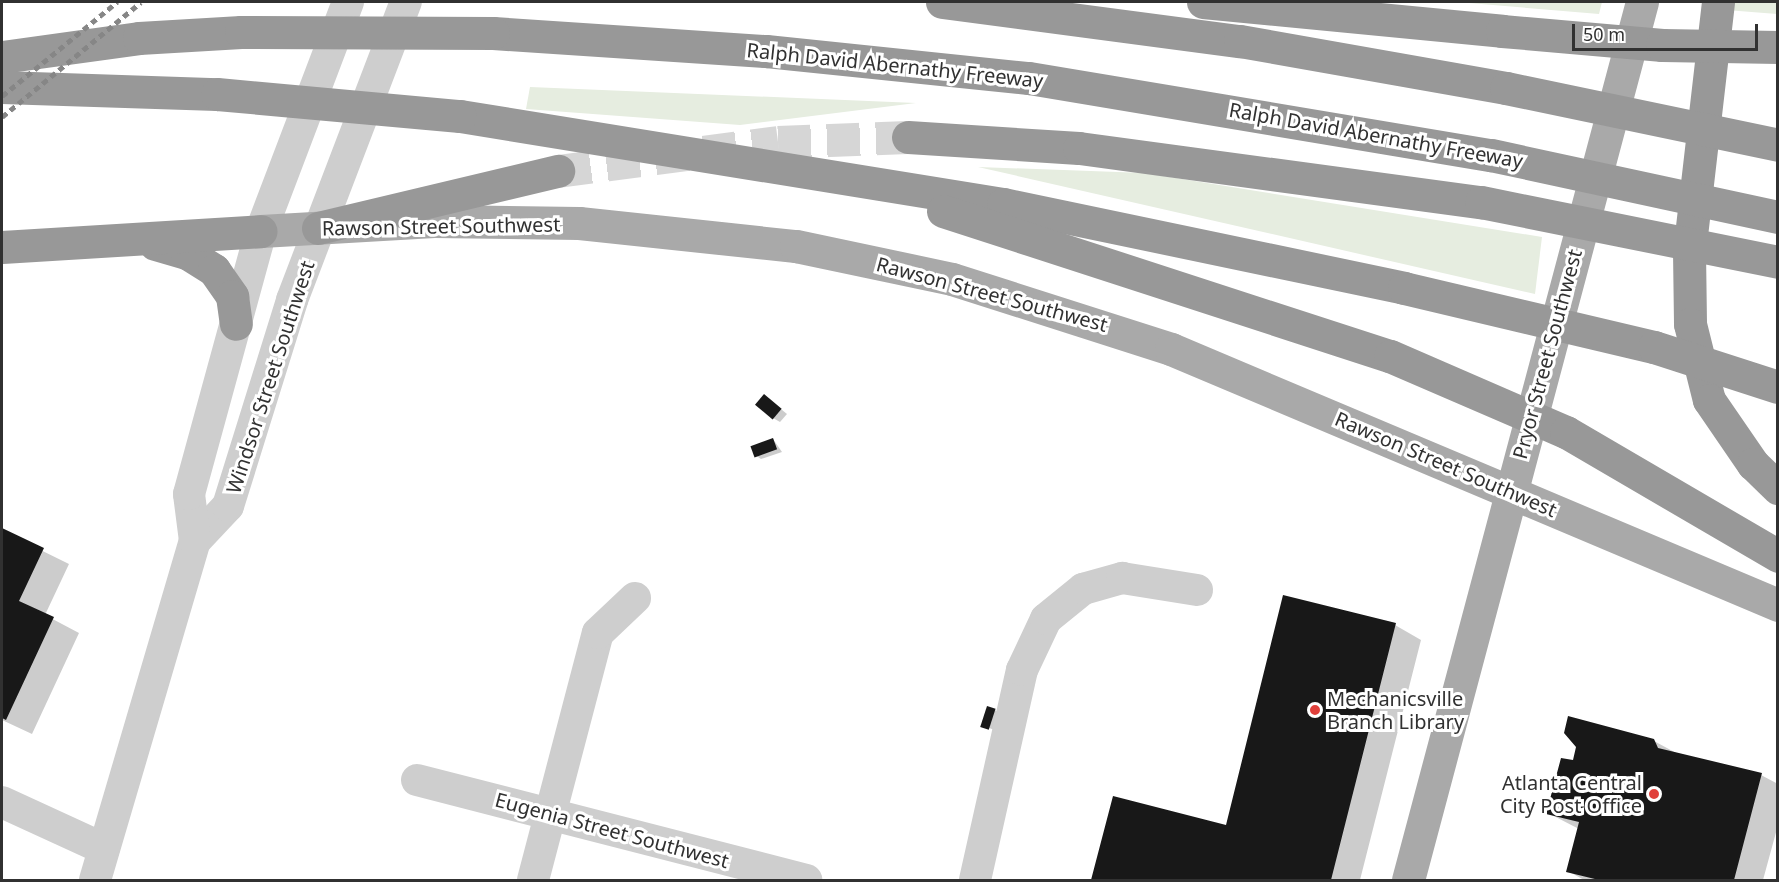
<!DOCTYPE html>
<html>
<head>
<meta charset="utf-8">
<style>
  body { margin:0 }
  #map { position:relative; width:1779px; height:882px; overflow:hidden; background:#fff; font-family:"Noto Sans",sans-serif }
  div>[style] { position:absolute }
  .green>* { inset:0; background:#e6ede0 }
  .shadow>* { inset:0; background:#0003 }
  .building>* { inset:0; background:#181818; transform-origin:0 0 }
  .highway-tunnel>* { height:33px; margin-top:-16.5px; transform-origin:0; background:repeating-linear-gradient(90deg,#d6d6d6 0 33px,transparent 0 49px) }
  .minor>* { height:32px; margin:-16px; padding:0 16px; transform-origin:16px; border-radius:16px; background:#cecece }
  .major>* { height:33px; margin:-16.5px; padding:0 16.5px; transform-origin:16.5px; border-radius:16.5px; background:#a9a9a9 }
  .highway>* { height:33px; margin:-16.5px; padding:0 16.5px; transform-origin:16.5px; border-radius:16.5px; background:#989898 }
  .rail>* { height:4.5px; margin-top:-2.25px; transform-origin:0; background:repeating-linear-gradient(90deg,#868686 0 6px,transparent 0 10.5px) }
  .highway-bridge>* { height:33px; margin:-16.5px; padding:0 16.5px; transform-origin:16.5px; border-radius:16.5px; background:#989898 }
  .dots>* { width:16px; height:16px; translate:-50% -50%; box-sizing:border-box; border:3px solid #fff; border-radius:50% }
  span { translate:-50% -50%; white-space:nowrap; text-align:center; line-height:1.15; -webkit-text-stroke:6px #fff; paint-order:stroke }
  .street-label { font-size:20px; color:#313131 }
  .poi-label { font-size:20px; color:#313131 }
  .left { translate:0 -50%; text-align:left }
  .right { translate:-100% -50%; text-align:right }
  .frame { position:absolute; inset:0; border:3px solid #313131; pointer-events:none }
  .scale { position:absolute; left:1572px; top:24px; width:186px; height:27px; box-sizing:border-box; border:3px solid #313131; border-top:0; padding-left:8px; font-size:18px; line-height:21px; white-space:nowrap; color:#313131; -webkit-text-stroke:4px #fff; paint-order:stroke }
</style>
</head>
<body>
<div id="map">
  <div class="green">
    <i style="clip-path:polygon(1457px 2px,1602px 2px,1599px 14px)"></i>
    <i style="clip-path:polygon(1727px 2px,1777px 2px,1777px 14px,1726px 10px)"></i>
    <i style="clip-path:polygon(530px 87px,916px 103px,740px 125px,526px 109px)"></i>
    <i style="clip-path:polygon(978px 167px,1145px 173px,1542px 237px,1535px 294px)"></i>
  </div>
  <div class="shadow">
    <i style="clip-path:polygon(765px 396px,787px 414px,780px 422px,773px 418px)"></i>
    <i style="clip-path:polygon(773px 439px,782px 452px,761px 459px,755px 455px)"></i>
    <i style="clip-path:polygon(2px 531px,69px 564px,45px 615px,79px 633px,32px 734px,2px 720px)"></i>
    <i style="clip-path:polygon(1395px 625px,1421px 640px,1360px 880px,1093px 880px,1114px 797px,1228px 827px)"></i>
    <i style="clip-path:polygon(995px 710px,1001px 714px,997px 731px,984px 726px)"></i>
    <i style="clip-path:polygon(1654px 741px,1678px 754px,1761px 775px,1778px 784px,1778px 825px,1763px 880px,1584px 880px,1568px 871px,1579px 829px,1548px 813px,1574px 762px)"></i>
  </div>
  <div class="building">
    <i style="left:764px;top:394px;width:23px;height:14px;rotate:40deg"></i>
    <i style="left:773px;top:438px;width:12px;height:24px;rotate:70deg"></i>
    <i style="clip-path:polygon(2px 528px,44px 548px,19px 601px,54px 617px,6px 720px,2px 718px)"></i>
    <i style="clip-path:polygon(1283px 595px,1396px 623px,1331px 880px,1091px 880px,1113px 796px,1226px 825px)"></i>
    <i style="left:987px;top:706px;width:9px;height:22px;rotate:18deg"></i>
    <i style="clip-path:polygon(1568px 716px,1654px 739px,1658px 748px,1762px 773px,1734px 880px,1599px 880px,1566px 872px,1579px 822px,1546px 814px,1561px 758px,1573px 760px,1576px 747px,1564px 733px)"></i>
  </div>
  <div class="highway-tunnel">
    <i style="left:558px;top:171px;width:222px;rotate:-7.5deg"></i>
    <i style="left:778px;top:142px;width:130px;rotate:-2.2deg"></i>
  </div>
  <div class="minor">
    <i style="left:195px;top:541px;width:48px;rotate:-46.7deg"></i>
    <i style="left:228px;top:506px;width:216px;rotate:-72.7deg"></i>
    <i style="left:292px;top:300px;width:319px;rotate:-69.1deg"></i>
    <i style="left:417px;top:780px;width:402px;rotate:14.4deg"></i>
    <i style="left:2px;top:802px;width:112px;rotate:24.7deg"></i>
    <i style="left:95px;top:880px;width:353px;rotate:-73.6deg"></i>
    <i style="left:195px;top:541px;width:47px;rotate:-97.3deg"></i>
    <i style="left:189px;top:494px;width:273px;rotate:-74.7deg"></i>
    <i style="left:261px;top:231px;width:245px;rotate:-69.2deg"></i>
    <i style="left:533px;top:880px;width:255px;rotate:-75.3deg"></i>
    <i style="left:598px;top:633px;width:51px;rotate:-43.4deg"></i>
    <i style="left:975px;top:880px;width:215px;rotate:-77.4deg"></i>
    <i style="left:1022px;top:670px;width:56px;rotate:-64.8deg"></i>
    <i style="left:1046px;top:619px;width:48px;rotate:-39deg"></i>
    <i style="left:1083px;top:589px;width:41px;rotate:-15.8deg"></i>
    <i style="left:1122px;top:578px;width:76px;rotate:9.1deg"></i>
  </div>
  <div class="major">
    <i style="left:261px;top:231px;width:173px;rotate:-3.3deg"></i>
    <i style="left:434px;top:221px;width:145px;rotate:0.8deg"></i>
    <i style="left:579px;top:223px;width:218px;rotate:6.1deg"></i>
    <i style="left:796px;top:246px;width:159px;rotate:11.9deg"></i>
    <i style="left:952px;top:279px;width:230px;rotate:17.7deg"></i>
    <i style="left:1171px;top:349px;width:659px;rotate:22.87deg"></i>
    <i style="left:1408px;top:880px;width:909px;rotate:-75.08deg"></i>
  </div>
  <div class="highway">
    <i style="left:942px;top:2px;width:301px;rotate:7.5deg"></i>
    <i style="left:1240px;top:41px;width:270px;rotate:10deg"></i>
    <i style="left:1203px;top:2px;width:300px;rotate:5.5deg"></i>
    <i style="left:1718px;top:2px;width:251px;rotate:96.6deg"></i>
    <i style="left:1689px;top:251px;width:73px;rotate:89.2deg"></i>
    <i style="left:1690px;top:324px;width:78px;rotate:76deg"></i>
    <i style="left:1709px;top:400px;width:78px;rotate:55.5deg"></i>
    <i style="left:1753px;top:464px;width:35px;rotate:44deg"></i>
    <i style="left:493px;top:33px;width:274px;rotate:3.8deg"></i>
    <i style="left:766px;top:51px;width:264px;rotate:5.9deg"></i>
    <i style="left:1029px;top:78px;width:468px;rotate:9.5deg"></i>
    <i style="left:2px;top:57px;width:138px;rotate:-7.9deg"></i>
    <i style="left:139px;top:38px;width:102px;rotate:-3.4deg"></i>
    <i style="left:2px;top:87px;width:215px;rotate:1.9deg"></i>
    <i style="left:460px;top:116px;width:550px;rotate:9.21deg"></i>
    <i style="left:1003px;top:204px;width:410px;rotate:11.8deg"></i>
    <i style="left:908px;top:137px;width:171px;rotate:3.7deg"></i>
    <i style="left:1079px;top:148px;width:406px;rotate:7.7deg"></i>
    <i style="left:943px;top:211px;width:470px;rotate:18deg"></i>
    <i style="left:318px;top:228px;width:247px;rotate:-13.4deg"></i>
    <i style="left:155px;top:244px;width:33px;rotate:16deg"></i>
    <i style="left:187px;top:253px;width:32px;rotate:32deg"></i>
    <i style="left:214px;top:270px;width:32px;rotate:55deg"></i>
    <i style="left:232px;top:296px;width:28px;rotate:82deg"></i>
    <i style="left:2px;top:247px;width:259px;rotate:-3.5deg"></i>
  </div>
  <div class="rail">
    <i style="left:2px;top:96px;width:149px;rotate:-39.3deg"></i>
    <i style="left:2px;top:117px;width:180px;rotate:-39.6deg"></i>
  </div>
  <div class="highway-bridge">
    <i style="left:1502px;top:31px;width:161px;rotate:5deg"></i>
    <i style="left:1662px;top:45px;width:116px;rotate:1deg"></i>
    <i style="left:241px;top:32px;width:252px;rotate:0.2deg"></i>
    <i style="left:1506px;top:88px;width:278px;rotate:11.8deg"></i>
    <i style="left:217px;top:94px;width:244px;rotate:5.2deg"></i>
    <i style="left:1491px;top:155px;width:294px;rotate:12.2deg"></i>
    <i style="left:1481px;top:202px;width:303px;rotate:11.4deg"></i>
    <i style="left:1404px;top:288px;width:257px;rotate:13.3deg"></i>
    <i style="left:1654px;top:347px;width:130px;rotate:17.9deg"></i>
    <i style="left:1390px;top:356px;width:192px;rotate:23.4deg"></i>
    <i style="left:1566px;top:432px;width:246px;rotate:30.3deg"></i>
  </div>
  <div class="dots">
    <i style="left:1315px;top:710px;background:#e0403b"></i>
    <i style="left:1654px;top:794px;background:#e0403b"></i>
  </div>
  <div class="street-label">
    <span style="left:895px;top:65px;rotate:6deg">Ralph David Abernathy Freeway</span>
    <span style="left:1376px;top:135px;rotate:10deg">Ralph David Abernathy Freeway</span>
    <span style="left:441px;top:226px;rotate:-1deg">Rawson Street Southwest</span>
    <span style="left:992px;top:294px;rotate:15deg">Rawson Street Southwest</span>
    <span style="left:1547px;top:354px;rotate:-75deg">Pryor Street Southwest</span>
    <span style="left:270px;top:377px;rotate:-72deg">Windsor Street Southwest</span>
    <span style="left:1446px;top:464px;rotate:23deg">Rawson Street Southwest</span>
    <span style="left:612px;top:830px;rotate:15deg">Eugenia Street Southwest</span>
  </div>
  <div class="poi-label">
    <span class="left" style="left:1327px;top:710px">Mechanicsville<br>Branch Library</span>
    <span class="right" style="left:1642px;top:794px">Atlanta Central<br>City Post Office</span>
  </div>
  <div class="frame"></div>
  <div class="scale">50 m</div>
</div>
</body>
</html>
